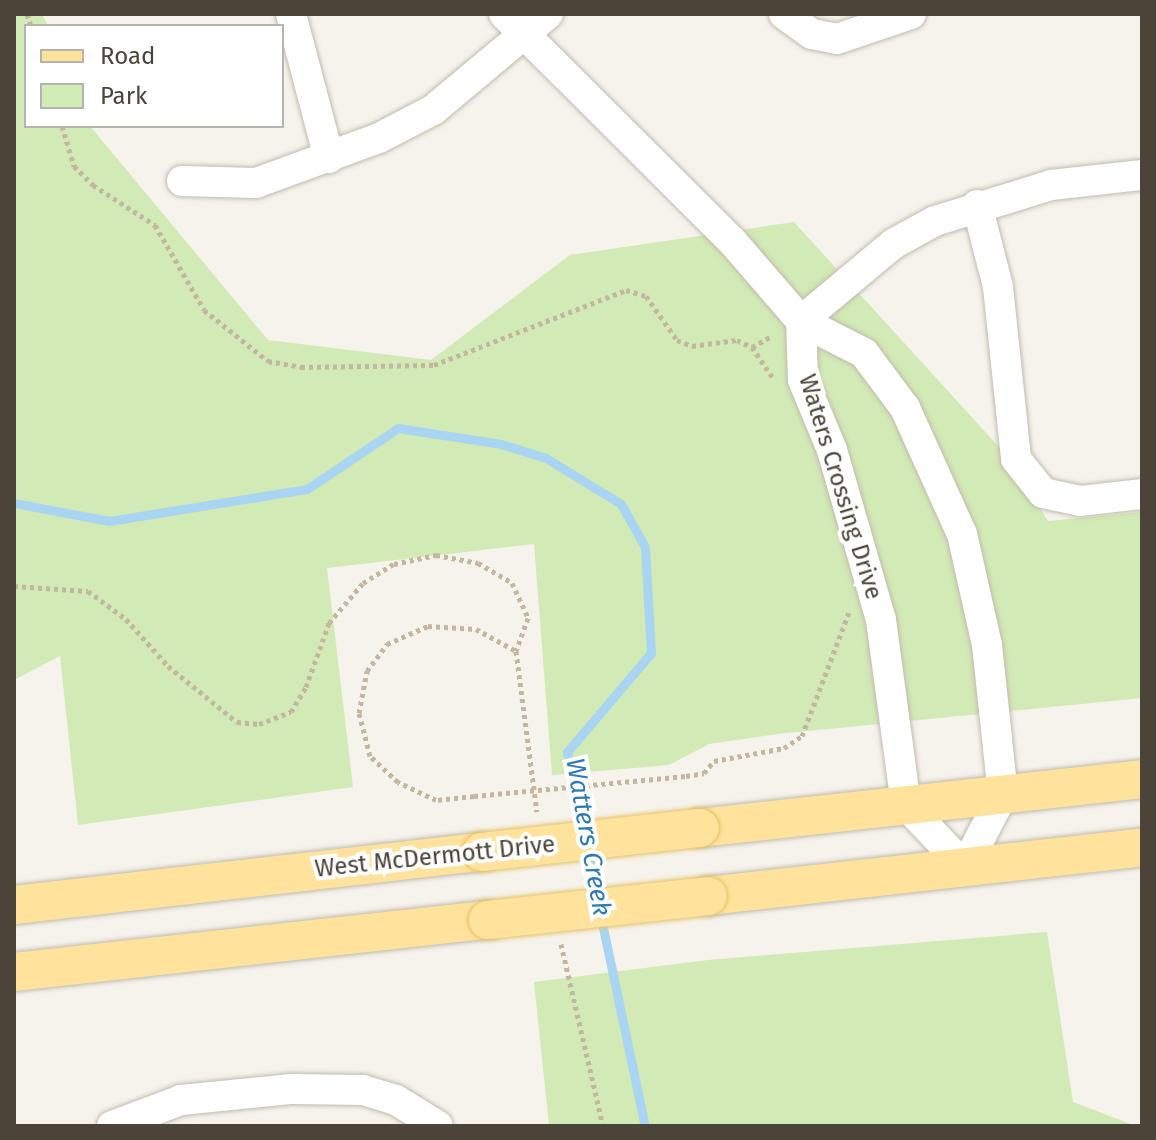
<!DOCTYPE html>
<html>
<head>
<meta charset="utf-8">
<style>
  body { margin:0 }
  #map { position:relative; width:1156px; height:1140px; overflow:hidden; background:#f6f3ec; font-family:"Fira Sans",sans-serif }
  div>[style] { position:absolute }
  .green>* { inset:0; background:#d2eab5 }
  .stream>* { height:9px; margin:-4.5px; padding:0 4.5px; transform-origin:4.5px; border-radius:4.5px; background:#a9d4f2 }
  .path>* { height:5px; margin-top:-2.5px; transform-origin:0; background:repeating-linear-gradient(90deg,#c4b79f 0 4px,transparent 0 8px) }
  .roads { filter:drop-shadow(0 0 2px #c2bbae) drop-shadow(0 0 2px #c2bbae) }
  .minor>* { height:30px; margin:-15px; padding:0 15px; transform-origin:15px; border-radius:15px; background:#fff }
  .major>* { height:38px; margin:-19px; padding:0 19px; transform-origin:19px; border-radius:19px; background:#ffe39c }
  .path-bridge>* { height:5px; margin-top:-2.5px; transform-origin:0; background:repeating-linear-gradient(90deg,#c4b79f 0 4px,transparent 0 8px) }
  .bridges { filter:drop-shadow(0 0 2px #e6c16a) drop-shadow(0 0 2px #e6c16a) }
  .major-bridge>* { height:38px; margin:-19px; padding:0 19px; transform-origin:19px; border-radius:19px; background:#ffe39c }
  span { translate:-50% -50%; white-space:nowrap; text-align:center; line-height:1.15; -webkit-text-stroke:8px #fff; paint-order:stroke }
  .street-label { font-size:24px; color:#4b4439 }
  .water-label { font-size:26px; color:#2e7ab2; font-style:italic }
  .frame { position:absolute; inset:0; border:16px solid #4b4439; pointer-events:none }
  .legend { position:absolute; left:24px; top:24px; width:260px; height:104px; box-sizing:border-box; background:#fff; border:2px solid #b7b4b0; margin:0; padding:10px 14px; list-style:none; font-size:24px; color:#4b4439 }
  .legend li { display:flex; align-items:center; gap:16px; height:40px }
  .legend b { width:40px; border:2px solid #b7b4b0 }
</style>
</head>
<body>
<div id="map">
  <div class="green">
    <i style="clip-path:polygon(14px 14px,42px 14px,48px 26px,26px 26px,26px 126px,90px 126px,268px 340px,431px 360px,570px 255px,794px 222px,1009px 458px,1048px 521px,1142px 512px,1142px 698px,777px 734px,709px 744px,669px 765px,552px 775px,534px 544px,327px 568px,353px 787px,78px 825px,60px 656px,14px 680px)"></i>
    <i style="clip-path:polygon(1047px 932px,1073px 1102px,1136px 1126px,549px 1126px,534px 982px,708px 960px)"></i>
  </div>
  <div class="stream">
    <i style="left:14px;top:503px;width:97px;rotate:10.7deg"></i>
    <i style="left:109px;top:521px;width:201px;rotate:-9.2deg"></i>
    <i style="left:307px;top:489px;width:110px;rotate:-33.8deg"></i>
    <i style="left:398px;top:428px;width:104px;rotate:8.8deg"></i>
    <i style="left:501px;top:444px;width:47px;rotate:17.3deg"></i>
    <i style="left:546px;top:458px;width:88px;rotate:31.5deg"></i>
    <i style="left:621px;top:504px;width:49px;rotate:60.8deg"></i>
    <i style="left:645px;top:547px;width:106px;rotate:86.8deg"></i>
    <i style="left:651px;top:653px;width:130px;rotate:130.3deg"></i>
    <i style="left:567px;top:752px;width:83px;rotate:78.1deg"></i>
    <i style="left:587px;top:848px;width:53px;rotate:79.1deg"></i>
    <i style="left:601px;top:918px;width:213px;rotate:78.1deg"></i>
  </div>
  <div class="path">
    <i style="left:27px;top:14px;width:13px;rotate:72deg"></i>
    <i style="left:62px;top:126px;width:42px;rotate:73.3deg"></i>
    <i style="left:74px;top:166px;width:27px;rotate:45deg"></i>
    <i style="left:93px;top:185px;width:74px;rotate:32.8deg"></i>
    <i style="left:155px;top:225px;width:98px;rotate:60deg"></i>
    <i style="left:204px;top:310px;width:82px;rotate:38.6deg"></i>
    <i style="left:268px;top:361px;width:34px;rotate:10deg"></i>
    <i style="left:301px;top:367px;width:133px;rotate:-0.9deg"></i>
    <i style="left:434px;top:365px;width:206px;rotate:-21.3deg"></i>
    <i style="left:626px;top:290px;width:21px;rotate:17deg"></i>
    <i style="left:646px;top:296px;width:54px;rotate:54.8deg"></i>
    <i style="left:677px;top:340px;width:16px;rotate:22deg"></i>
    <i style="left:692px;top:346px;width:45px;rotate:-7.6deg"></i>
    <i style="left:737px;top:340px;width:17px;rotate:25deg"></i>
    <i style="left:752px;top:347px;width:37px;rotate:56deg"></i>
    <i style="left:752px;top:347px;width:23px;rotate:-29deg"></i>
    <i style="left:14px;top:586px;width:74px;rotate:3.9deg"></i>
    <i style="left:88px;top:591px;width:47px;rotate:36.4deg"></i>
    <i style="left:126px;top:619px;width:63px;rotate:48.2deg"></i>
    <i style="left:168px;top:666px;width:89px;rotate:39.1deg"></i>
    <i style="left:237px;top:722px;width:22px;rotate:5deg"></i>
    <i style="left:259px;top:724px;width:34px;rotate:-21deg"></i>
    <i style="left:291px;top:712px;width:29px;rotate:-59deg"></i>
    <i style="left:306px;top:687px;width:68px;rotate:-70.2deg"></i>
    <i style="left:329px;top:623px;width:52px;rotate:-49.6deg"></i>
    <i style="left:363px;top:583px;width:36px;rotate:-32deg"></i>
    <i style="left:394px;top:564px;width:43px;rotate:-12.1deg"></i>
    <i style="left:436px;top:555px;width:43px;rotate:10.8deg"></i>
    <i style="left:478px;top:563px;width:39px;rotate:30deg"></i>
    <i style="left:512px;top:583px;width:38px;rotate:65deg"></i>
    <i style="left:528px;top:618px;width:35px;rotate:110deg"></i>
    <i style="left:516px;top:651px;width:162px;rotate:82.6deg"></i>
    <i style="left:686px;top:776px;width:18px;rotate:-9deg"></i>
    <i style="left:704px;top:773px;width:16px;rotate:-50deg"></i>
    <i style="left:714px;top:761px;width:71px;rotate:-10.5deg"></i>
    <i style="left:784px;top:748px;width:22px;rotate:-34deg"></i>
    <i style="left:802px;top:736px;width:133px;rotate:-69.2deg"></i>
    <i style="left:474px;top:796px;width:38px;rotate:174deg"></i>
    <i style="left:436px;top:800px;width:42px;rotate:-154.7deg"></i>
    <i style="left:398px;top:782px;width:38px;rotate:-137deg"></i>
    <i style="left:370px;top:756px;width:44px;rotate:-104.3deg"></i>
    <i style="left:359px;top:713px;width:43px;rotate:-79.2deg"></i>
    <i style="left:367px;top:671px;width:34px;rotate:-53deg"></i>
    <i style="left:387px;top:644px;width:45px;rotate:-23.7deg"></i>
    <i style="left:428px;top:626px;width:48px;rotate:3.6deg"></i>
    <i style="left:476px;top:629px;width:46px;rotate:28.8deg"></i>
    <i style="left:561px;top:944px;width:187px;rotate:77deg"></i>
  </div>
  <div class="roads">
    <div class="minor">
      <i style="left:291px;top:14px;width:149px;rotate:75.2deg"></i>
      <i style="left:504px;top:14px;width:322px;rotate:44.9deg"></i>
      <i style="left:732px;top:241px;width:106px;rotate:49.2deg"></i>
      <i style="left:801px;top:321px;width:71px;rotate:26.9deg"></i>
      <i style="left:864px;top:353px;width:69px;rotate:53.3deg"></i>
      <i style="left:905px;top:408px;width:138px;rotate:65.7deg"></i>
      <i style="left:962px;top:534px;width:114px;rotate:77.3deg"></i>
      <i style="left:987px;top:645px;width:150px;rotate:83.9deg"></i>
      <i style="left:1003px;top:794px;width:82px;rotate:117.5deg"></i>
      <i style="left:965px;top:867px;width:86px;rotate:-133.6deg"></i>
      <i style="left:906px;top:805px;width:187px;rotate:-97.7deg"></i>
      <i style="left:881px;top:620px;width:177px;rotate:-106.1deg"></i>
      <i style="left:832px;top:450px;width:76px;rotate:-112.5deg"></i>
      <i style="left:803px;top:380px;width:59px;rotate:-91.9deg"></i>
      <i style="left:784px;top:14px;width:34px;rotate:36deg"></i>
      <i style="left:812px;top:34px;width:25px;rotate:11deg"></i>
      <i style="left:837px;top:39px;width:78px;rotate:-18.7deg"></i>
      <i style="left:182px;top:181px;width:74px;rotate:1.5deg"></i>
      <i style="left:256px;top:183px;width:131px;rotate:-20.1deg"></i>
      <i style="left:379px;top:138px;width:61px;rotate:-27.4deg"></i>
      <i style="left:433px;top:110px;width:150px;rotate:-39.9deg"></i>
      <i style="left:977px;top:205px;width:85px;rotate:75.6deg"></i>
      <i style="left:998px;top:287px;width:173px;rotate:84deg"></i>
      <i style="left:1016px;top:459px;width:43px;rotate:51.5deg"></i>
      <i style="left:1043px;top:493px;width:38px;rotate:12deg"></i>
      <i style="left:1080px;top:501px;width:62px;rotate:-6.4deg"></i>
      <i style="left:801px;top:321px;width:120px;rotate:-39.9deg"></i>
      <i style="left:893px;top:244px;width:48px;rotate:-28.7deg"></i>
      <i style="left:935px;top:221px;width:121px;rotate:-17.2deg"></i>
      <i style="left:1051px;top:185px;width:92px;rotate:-6.3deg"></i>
      <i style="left:112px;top:1126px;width:74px;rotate:-20.6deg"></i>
      <i style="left:181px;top:1100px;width:112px;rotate:-5.7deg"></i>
      <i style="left:292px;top:1089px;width:71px;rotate:0.8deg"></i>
      <i style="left:363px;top:1090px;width:34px;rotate:17deg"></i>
      <i style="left:396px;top:1100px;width:49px;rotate:31.8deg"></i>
    </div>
    <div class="major">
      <i style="left:700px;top:828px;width:445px;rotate:-6.3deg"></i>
      <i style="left:708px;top:896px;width:437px;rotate:-6.4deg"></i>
      <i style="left:14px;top:905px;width:471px;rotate:-6.5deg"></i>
      <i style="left:14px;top:972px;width:477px;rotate:-6.3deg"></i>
    </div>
  </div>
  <div class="path-bridge">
    <i style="left:474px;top:796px;width:213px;rotate:-5.4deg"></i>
  </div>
  <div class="bridges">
    <div class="major-bridge">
      <i style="left:482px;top:852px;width:219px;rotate:-6.3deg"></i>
      <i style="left:488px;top:920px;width:221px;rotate:-6.2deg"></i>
    </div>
  </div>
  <div class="street-label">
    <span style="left:840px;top:487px;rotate:73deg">Waters Crossing Drive</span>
    <span style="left:435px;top:857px;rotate:-6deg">West McDermott Drive</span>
  </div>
  <div class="water-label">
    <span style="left:588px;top:837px;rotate:80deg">Watters Creek</span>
  </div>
  <div class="frame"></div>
  <ul class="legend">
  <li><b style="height:10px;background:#ffe39c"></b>Road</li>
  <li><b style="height:22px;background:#d2eab5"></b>Park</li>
  </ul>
</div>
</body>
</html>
